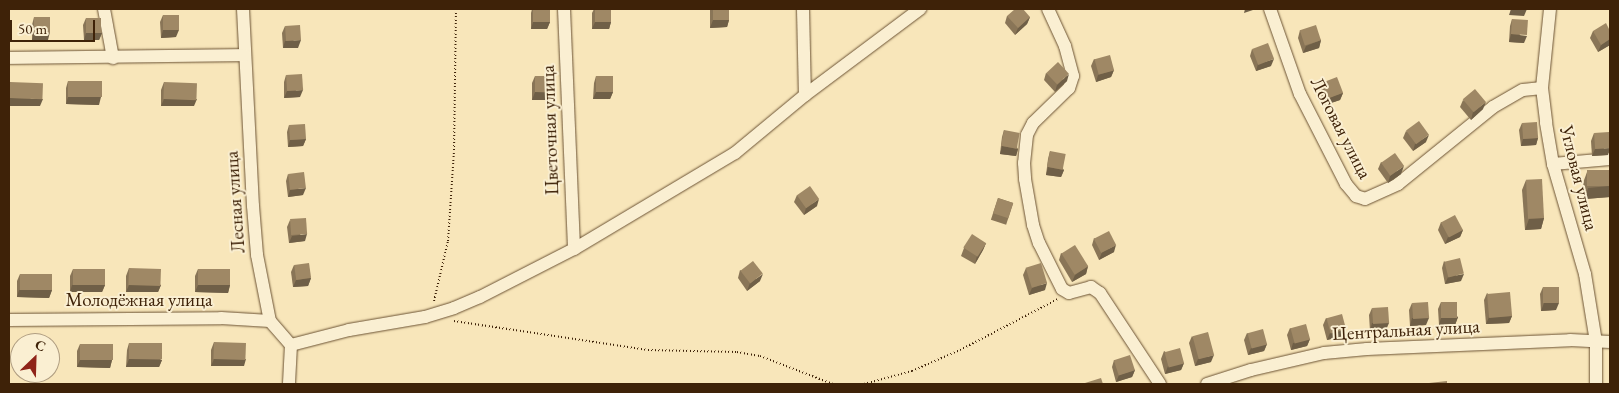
<!DOCTYPE html>
<html>
<head>
<meta charset="utf-8">
<style>
  body { margin:0 }
  #map { position:relative; width:1619px; height:393px; overflow:hidden; background:#f8e6ba; font-family:"EB Garamond",serif }
  div>[style] { position:absolute }
  .path>* { height:2px; margin-top:-1px; transform-origin:0; background:repeating-linear-gradient(90deg,#3e2208 0 1px,transparent 0 3.5px) }
  .roads { filter:drop-shadow(0 0 1px #6c5334) drop-shadow(0 0 1px #6c5334) }
  .minor>* { height:12px; margin:-6px; padding:0 6px; transform-origin:6px; border-radius:6px; background:#faefd2 }
  .wall>* { inset:0; background:#897557; transform-origin:0 0 }
  .shaded-wall>* { inset:0; background:#6f5f47 }
  .building>* { inset:0; background:#9f8865; transform-origin:0 0 }
  span { translate:-50% -50%; white-space:nowrap; text-align:center; line-height:1.15; -webkit-text-stroke:4px #faefd2; paint-order:stroke }
  .street-label { font-size:19px; color:#3e2208 }
  .frame { position:absolute; inset:0; border:10px solid #3e2208; pointer-events:none }
  .north { position:absolute; left:10px; top:333px; width:50px; height:50px; box-sizing:border-box; background:#faefd2; border:1px solid #af9d81; border-radius:50%; rotate:24deg; font-size:14px; font-weight:700; line-height:20px; text-align:center; color:#3e2208 }
  .north::after { content:''; display:block; margin:auto; width:18px; height:22px; background:#8f2418; clip-path:polygon(50% 0,100% 100%,50% 72%,0 100%) }
  .scale { position:absolute; left:10px; top:20px; width:85px; height:22px; box-sizing:border-box; border:2px solid #3e2208; border-top:0; padding-left:6px; font-size:15px; line-height:18px; white-space:nowrap; color:#3e2208; -webkit-text-stroke:4px #faefd2; paint-order:stroke }
</style>
</head>
<body>
<div id="map">
  <div class="path">
    <i style="left:434px;top:301px;width:62px;rotate:-76.9deg"></i>
    <i style="left:448px;top:241px;width:91px;rotate:-86.2deg"></i>
    <i style="left:454px;top:150px;width:141px;rotate:-89.2deg"></i>
    <i style="left:454px;top:321px;width:196px;rotate:8.5deg"></i>
    <i style="left:648px;top:350px;width:89px;rotate:1.3deg"></i>
    <i style="left:737px;top:352px;width:23px;rotate:10deg"></i>
    <i style="left:760px;top:356px;width:78px;rotate:21deg"></i>
    <i style="left:864px;top:384px;width:50px;rotate:-15.2deg"></i>
    <i style="left:912px;top:371px;width:52px;rotate:-23.6deg"></i>
    <i style="left:960px;top:350px;width:110px;rotate:-27.5deg"></i>
  </div>
  <div class="roads">
    <div class="minor">
      <i style="left:104px;top:9px;width:50px;rotate:79.6deg"></i>
      <i style="left:243px;top:9px;width:197px;rotate:87.1deg"></i>
      <i style="left:253px;top:206px;width:49px;rotate:85.3deg"></i>
      <i style="left:257px;top:255px;width:67px;rotate:78.9deg"></i>
      <i style="left:270px;top:321px;width:32px;rotate:49deg"></i>
      <i style="left:291px;top:345px;width:39px;rotate:93deg"></i>
      <i style="left:564px;top:9px;width:240px;rotate:87.6deg"></i>
      <i style="left:803px;top:9px;width:86px;rotate:88.7deg"></i>
      <i style="left:1048px;top:9px;width:41px;rotate:65.3deg"></i>
      <i style="left:1065px;top:46px;width:31px;rotate:75deg"></i>
      <i style="left:1073px;top:76px;width:13px;rotate:108deg"></i>
      <i style="left:1069px;top:88px;width:50px;rotate:135.8deg"></i>
      <i style="left:1033px;top:123px;width:13px;rotate:117deg"></i>
      <i style="left:1027px;top:135px;width:28px;rotate:96deg"></i>
      <i style="left:1024px;top:163px;width:16px;rotate:86deg"></i>
      <i style="left:1025px;top:179px;width:47px;rotate:80.1deg"></i>
      <i style="left:1033px;top:225px;width:19px;rotate:72deg"></i>
      <i style="left:1039px;top:243px;width:51px;rotate:63.4deg"></i>
      <i style="left:1062px;top:289px;width:8px;rotate:30deg"></i>
      <i style="left:1069px;top:293px;width:23px;rotate:-15deg"></i>
      <i style="left:1091px;top:287px;width:11px;rotate:34deg"></i>
      <i style="left:1100px;top:293px;width:109px;rotate:56.6deg"></i>
      <i style="left:1270px;top:9px;width:90px;rotate:70.6deg"></i>
      <i style="left:1300px;top:94px;width:101px;rotate:62.9deg"></i>
      <i style="left:1346px;top:184px;width:16px;rotate:50deg"></i>
      <i style="left:1356px;top:196px;width:9px;rotate:18deg"></i>
      <i style="left:1365px;top:199px;width:36px;rotate:-24deg"></i>
      <i style="left:1398px;top:184px;width:122px;rotate:-39deg"></i>
      <i style="left:1493px;top:107px;width:34px;rotate:-30deg"></i>
      <i style="left:1523px;top:90px;width:19px;rotate:-6deg"></i>
      <i style="left:1550px;top:9px;width:79px;rotate:95.8deg"></i>
      <i style="left:1542px;top:88px;width:35px;rotate:83deg"></i>
      <i style="left:1546px;top:123px;width:42px;rotate:80.3deg"></i>
      <i style="left:1553px;top:164px;width:115px;rotate:73.8deg"></i>
      <i style="left:1585px;top:274px;width:69px;rotate:80.8deg"></i>
      <i style="left:1596px;top:342px;width:42px;rotate:90deg"></i>
      <i style="left:9px;top:58px;width:236px;rotate:-0.7deg"></i>
      <i style="left:1553px;top:164px;width:57px;rotate:-5deg"></i>
      <i style="left:9px;top:320px;width:212px;rotate:-0.5deg"></i>
      <i style="left:221px;top:318px;width:49px;rotate:3.5deg"></i>
      <i style="left:291px;top:345px;width:60px;rotate:-14.5deg"></i>
      <i style="left:349px;top:330px;width:77px;rotate:-9.7deg"></i>
      <i style="left:425px;top:317px;width:30px;rotate:-17deg"></i>
      <i style="left:454px;top:308px;width:28px;rotate:-23deg"></i>
      <i style="left:480px;top:297px;width:106px;rotate:-27.1deg"></i>
      <i style="left:574px;top:249px;width:187px;rotate:-30.8deg"></i>
      <i style="left:735px;top:153px;width:91px;rotate:-39.6deg"></i>
      <i style="left:805px;top:95px;width:144px;rotate:-36.8deg"></i>
      <i style="left:1207px;top:384px;width:46px;rotate:-17.7deg"></i>
      <i style="left:1251px;top:370px;width:75px;rotate:-13.1deg"></i>
      <i style="left:1324px;top:353px;width:43px;rotate:-5.3deg"></i>
      <i style="left:1367px;top:349px;width:203px;rotate:-2.5deg"></i>
      <i style="left:1570px;top:340px;width:40px;rotate:2.9deg"></i>
    </div>
  </div>
  <div class="wall">
    <i style="clip-path:polygon(532px 9px,550px 9px,550px 22px,547px 29px,531px 29px,531px 13px)"></i>
    <i style="clip-path:polygon(594px 9px,611px 9px,611px 22px,609px 29px,592px 29px,592px 13px)"></i>
    <i style="clip-path:polygon(710px 9px,729px 9px,729px 20px,727px 27px,710px 28px)"></i>
    <i style="clip-path:polygon(163px 15px,176px 37px,161px 38px,160px 22px)"></i>
    <i style="clip-path:polygon(1007px 16px,1030px 17px,1027px 24px,1015px 35px,1005px 23px)"></i>
    <i style="clip-path:polygon(34px 17px,48px 40px,32px 40px,32px 25px)"></i>
    <i style="clip-path:polygon(86px 18px,102px 33px,99px 40px,84px 40px,83px 25px)"></i>
    <i style="clip-path:polygon(1512px 19px,1524px 43px,1509px 42px,1510px 26px)"></i>
    <i style="clip-path:polygon(285px 26px,298px 48px,283px 48px,282px 33px)"></i>
    <i style="clip-path:polygon(1300px 30px,1321px 40px,1319px 48px,1303px 53px,1298px 38px)"></i>
    <i style="clip-path:polygon(1593px 31px,1610px 31px,1610px 45px,1598px 52px,1590px 38px)"></i>
    <i style="clip-path:polygon(1252px 49px,1271px 66px,1256px 71px,1250px 56px)"></i>
    <i style="clip-path:polygon(1094px 59px,1114px 70px,1111px 77px,1096px 82px,1091px 66px)"></i>
    <i style="clip-path:polygon(1046px 73px,1067px 81px,1055px 92px,1044px 80px)"></i>
    <i style="clip-path:polygon(286px 75px,300px 97px,284px 98px,284px 82px)"></i>
    <i style="clip-path:polygon(535px 76px,551px 93px,549px 100px,532px 100px,532px 83px)"></i>
    <i style="clip-path:polygon(596px 76px,613px 92px,610px 99px,593px 99px,594px 83px)"></i>
    <i style="clip-path:polygon(68px 81px,99px 105px,66px 104px,66px 88px)"></i>
    <i style="clip-path:polygon(10px 82px,40px 106px,9px 106px,9px 86px)"></i>
    <i style="clip-path:polygon(164px 82px,194px 106px,161px 106px,161px 90px)"></i>
    <i style="clip-path:polygon(1322px 83px,1343px 93px,1340px 100px,1325px 105px,1319px 90px)"></i>
    <i style="clip-path:polygon(1463px 100px,1483px 109px,1471px 120px,1460px 107px)"></i>
    <i style="clip-path:polygon(1522px 123px,1538px 138px,1536px 145px,1521px 146px,1519px 130px)"></i>
    <i style="clip-path:polygon(289px 125px,306px 139px,303px 146px,288px 147px,287px 132px)"></i>
    <i style="clip-path:polygon(1004px 130px,1018px 149px,1016px 156px,1000px 154px,1002px 137px)"></i>
    <i style="clip-path:polygon(1406px 131px,1426px 142px,1413px 151px,1403px 138px)"></i>
    <i style="clip-path:polygon(1594px 133px,1608px 155px,1592px 156px,1591px 141px)"></i>
    <i style="clip-path:polygon(1050px 151px,1064px 170px,1061px 177px,1046px 175px,1048px 159px)"></i>
    <i style="clip-path:polygon(1381px 162px,1401px 174px,1388px 183px,1378px 169px)"></i>
    <i style="clip-path:polygon(1610px 170px,1610px 197px,1585px 199px,1583px 183px,1587px 172px)"></i>
    <i style="clip-path:polygon(288px 174px,303px 195px,288px 197px,286px 181px)"></i>
    <i style="clip-path:polygon(1526px 180px,1544px 218px,1541px 229px,1525px 230px,1522px 190px)"></i>
    <i style="clip-path:polygon(797px 195px,817px 206px,804px 215px,794px 202px)"></i>
    <i style="left:998px;top:198px;width:16px;height:23px;rotate:18deg"></i>
    <i style="clip-path:polygon(290px 220px,305px 241px,289px 243px,287px 227px)"></i>
    <i style="clip-path:polygon(1441px 222px,1463px 230px,1460px 237px,1445px 244px,1438px 230px)"></i>
    <i style="clip-path:polygon(1094px 238px,1114px 252px,1099px 260px,1092px 245px)"></i>
    <i style="clip-path:polygon(986px 243px,983px 250px,975px 264px,961px 256px,964px 248px)"></i>
    <i style="clip-path:polygon(1061px 253px,1088px 266px,1086px 274px,1072px 282px,1059px 260px)"></i>
    <i style="clip-path:polygon(1444px 261px,1461px 281px,1445px 284px,1442px 268px)"></i>
    <i style="clip-path:polygon(294px 265px,311px 278px,308px 286px,293px 287px,291px 272px)"></i>
    <i style="clip-path:polygon(129px 268px,161px 285px,158px 292px,126px 292px,126px 276px)"></i>
    <i style="clip-path:polygon(1026px 268px,1045px 290px,1029px 295px,1023px 275px)"></i>
    <i style="clip-path:polygon(73px 269px,105px 285px,102px 292px,70px 292px,70px 276px)"></i>
    <i style="clip-path:polygon(198px 269px,230px 285px,228px 293px,195px 292px,195px 276px)"></i>
    <i style="clip-path:polygon(740px 270px,760px 281px,747px 291px,738px 278px)"></i>
    <i style="clip-path:polygon(20px 274px,52px 290px,49px 298px,17px 297px,17px 281px)"></i>
    <i style="clip-path:polygon(1543px 287px,1556px 310px,1541px 311px,1540px 294px)"></i>
    <i style="clip-path:polygon(1487px 293px,1512px 316px,1509px 323px,1486px 324px,1484px 300px)"></i>
    <i style="clip-path:polygon(1441px 302px,1458px 317px,1455px 325px,1439px 325px,1438px 309px)"></i>
    <i style="clip-path:polygon(1412px 303px,1426px 325px,1410px 326px,1409px 310px)"></i>
    <i style="clip-path:polygon(1372px 308px,1386px 330px,1370px 331px,1369px 315px)"></i>
    <i style="clip-path:polygon(1326px 318px,1346px 329px,1343px 336px,1327px 340px,1323px 325px)"></i>
    <i style="clip-path:polygon(1290px 328px,1310px 339px,1307px 346px,1291px 350px,1287px 335px)"></i>
    <i style="clip-path:polygon(1247px 333px,1267px 344px,1264px 351px,1248px 355px,1244px 340px)"></i>
    <i style="clip-path:polygon(1192px 336px,1211px 362px,1195px 366px,1189px 343px)"></i>
    <i style="clip-path:polygon(214px 342px,244px 366px,211px 366px,211px 350px)"></i>
    <i style="clip-path:polygon(129px 343px,162px 360px,159px 367px,126px 367px,127px 350px)"></i>
    <i style="clip-path:polygon(80px 344px,112px 360px,110px 368px,77px 367px,77px 351px)"></i>
    <i style="clip-path:polygon(1164px 351px,1184px 363px,1181px 370px,1165px 374px,1161px 359px)"></i>
    <i style="clip-path:polygon(1114px 360px,1135px 370px,1132px 377px,1116px 382px,1112px 367px)"></i>
  </div>
  <div class="shaded-wall">
    <i style="clip-path:polygon(1245px 9px,1256px 9px,1244px 13px)"></i>
    <i style="clip-path:polygon(1511px 9px,1527px 9px,1524px 16px,1509px 15px)"></i>
    <i style="clip-path:polygon(1030px 17px,1027px 24px,1015px 35px,1018px 28px)"></i>
    <i style="clip-path:polygon(713px 20px,729px 20px,727px 27px,710px 28px)"></i>
    <i style="clip-path:polygon(533px 22px,550px 22px,547px 29px,531px 29px)"></i>
    <i style="clip-path:polygon(595px 22px,611px 22px,609px 29px,592px 29px)"></i>
    <i style="clip-path:polygon(163px 30px,179px 30px,176px 37px,161px 38px)"></i>
    <i style="clip-path:polygon(50px 32px,48px 40px,32px 40px,34px 33px)"></i>
    <i style="clip-path:polygon(86px 33px,102px 33px,99px 40px,84px 40px)"></i>
    <i style="clip-path:polygon(1511px 34px,1527px 36px,1524px 43px,1509px 42px)"></i>
    <i style="clip-path:polygon(1610px 39px,1610px 45px,1598px 52px,1601px 45px)"></i>
    <i style="clip-path:polygon(301px 40px,298px 48px,283px 48px,285px 41px)"></i>
    <i style="clip-path:polygon(1321px 40px,1319px 48px,1303px 53px,1306px 46px)"></i>
    <i style="clip-path:polygon(1274px 59px,1271px 66px,1256px 71px,1258px 64px)"></i>
    <i style="clip-path:polygon(1114px 70px,1111px 77px,1096px 82px,1098px 75px)"></i>
    <i style="clip-path:polygon(1069px 74px,1067px 81px,1055px 92px,1057px 85px)"></i>
    <i style="clip-path:polygon(303px 90px,300px 97px,284px 98px,287px 91px)"></i>
    <i style="clip-path:polygon(535px 92px,551px 93px,549px 100px,532px 100px)"></i>
    <i style="clip-path:polygon(596px 92px,613px 92px,610px 99px,593px 99px)"></i>
    <i style="clip-path:polygon(1343px 93px,1340px 100px,1325px 105px,1327px 98px)"></i>
    <i style="clip-path:polygon(68px 97px,101px 97px,99px 105px,66px 104px)"></i>
    <i style="clip-path:polygon(10px 98px,43px 99px,40px 106px,9px 106px)"></i>
    <i style="clip-path:polygon(164px 99px,197px 99px,194px 106px,161px 106px)"></i>
    <i style="clip-path:polygon(1486px 102px,1483px 109px,1471px 120px,1473px 112px)"></i>
    <i style="clip-path:polygon(1429px 135px,1426px 142px,1413px 151px,1415px 144px)"></i>
    <i style="clip-path:polygon(1538px 138px,1536px 145px,1521px 146px,1523px 139px)"></i>
    <i style="clip-path:polygon(306px 139px,303px 146px,288px 147px,290px 140px)"></i>
    <i style="clip-path:polygon(1002px 146px,1018px 149px,1016px 156px,1000px 154px)"></i>
    <i style="clip-path:polygon(1610px 148px,1608px 155px,1592px 156px,1595px 149px)"></i>
    <i style="clip-path:polygon(1404px 166px,1401px 174px,1388px 183px,1390px 176px)"></i>
    <i style="clip-path:polygon(1048px 167px,1064px 170px,1061px 177px,1046px 175px)"></i>
    <i style="clip-path:polygon(1610px 186px,1610px 197px,1585px 199px,1588px 188px)"></i>
    <i style="clip-path:polygon(306px 188px,303px 195px,288px 197px,290px 190px)"></i>
    <i style="clip-path:polygon(819px 199px,817px 206px,804px 215px,806px 208px)"></i>
    <i style="clip-path:polygon(1544px 218px,1541px 229px,1525px 230px,1529px 219px)"></i>
    <i style="clip-path:polygon(1463px 230px,1460px 237px,1445px 244px,1448px 237px)"></i>
    <i style="clip-path:polygon(307px 234px,305px 241px,289px 243px,292px 236px)"></i>
    <i style="clip-path:polygon(986px 243px,983px 250px,975px 264px,977px 256px)"></i>
    <i style="clip-path:polygon(1116px 245px,1114px 252px,1099px 260px,1102px 252px)"></i>
    <i style="clip-path:polygon(1088px 266px,1086px 274px,1072px 282px,1075px 275px)"></i>
    <i style="clip-path:polygon(763px 274px,760px 281px,747px 291px,750px 283px)"></i>
    <i style="clip-path:polygon(1464px 274px,1461px 281px,1445px 284px,1448px 277px)"></i>
    <i style="clip-path:polygon(311px 278px,308px 286px,293px 287px,296px 280px)"></i>
    <i style="clip-path:polygon(1047px 283px,1045px 290px,1029px 295px,1032px 288px)"></i>
    <i style="clip-path:polygon(72px 285px,105px 285px,102px 292px,70px 292px)"></i>
    <i style="clip-path:polygon(129px 285px,161px 285px,158px 292px,126px 292px)"></i>
    <i style="clip-path:polygon(198px 285px,230px 285px,228px 293px,195px 292px)"></i>
    <i style="clip-path:polygon(19px 290px,52px 290px,49px 298px,17px 297px)"></i>
    <i style="clip-path:polygon(1544px 303px,1559px 303px,1556px 310px,1541px 311px)"></i>
    <i style="clip-path:polygon(1512px 316px,1509px 323px,1486px 324px,1489px 317px)"></i>
    <i style="clip-path:polygon(1458px 317px,1455px 325px,1439px 325px,1441px 318px)"></i>
    <i style="clip-path:polygon(1412px 318px,1429px 318px,1426px 325px,1410px 326px)"></i>
    <i style="clip-path:polygon(1372px 323px,1389px 323px,1386px 330px,1370px 331px)"></i>
    <i style="clip-path:polygon(1346px 329px,1343px 336px,1327px 340px,1330px 333px)"></i>
    <i style="clip-path:polygon(1310px 339px,1307px 346px,1291px 350px,1293px 343px)"></i>
    <i style="clip-path:polygon(1267px 344px,1264px 351px,1248px 355px,1251px 348px)"></i>
    <i style="clip-path:polygon(1214px 355px,1211px 362px,1195px 366px,1198px 359px)"></i>
    <i style="clip-path:polygon(129px 359px,162px 360px,159px 367px,126px 367px)"></i>
    <i style="clip-path:polygon(214px 359px,246px 359px,244px 366px,211px 366px)"></i>
    <i style="clip-path:polygon(80px 360px,112px 360px,110px 368px,77px 367px)"></i>
    <i style="clip-path:polygon(50px 362px,56px 362px,54px 369px,50px 369px)"></i>
    <i style="clip-path:polygon(1184px 363px,1181px 370px,1165px 374px,1168px 366px)"></i>
    <i style="clip-path:polygon(1135px 370px,1132px 377px,1116px 382px,1119px 375px)"></i>
  </div>
  <div class="building">
    <i style="left:533px;top:9px;width:17px;height:13px"></i>
    <i style="left:595px;top:9px;width:16px;height:13px"></i>
    <i style="left:713px;top:9px;width:16px;height:11px"></i>
    <i style="clip-path:polygon(1015px 9px,1023px 9px,1030px 17px,1018px 28px,1007px 16px)"></i>
    <i style="left:163px;top:15px;width:16px;height:15px"></i>
    <i style="left:34px;top:17px;width:16px;height:16px"></i>
    <i style="left:86px;top:18px;width:15px;height:15px"></i>
    <i style="left:1512px;top:19px;width:16px;height:15px;rotate:4deg"></i>
    <i style="clip-path:polygon(1606px 23px,1610px 31px,1610px 39px,1601px 45px,1593px 31px)"></i>
    <i style="left:300px;top:25px;width:15px;height:15px;rotate:86deg"></i>
    <i style="left:1316px;top:25px;width:16px;height:17px;rotate:72deg"></i>
    <i style="left:1268px;top:43px;width:17px;height:17px;rotate:69deg"></i>
    <i style="left:1110px;top:55px;width:16px;height:16px;rotate:75deg"></i>
    <i style="left:1058px;top:62px;width:16px;height:16px;rotate:47deg"></i>
    <i style="left:302px;top:74px;width:16px;height:16px;rotate:86deg"></i>
    <i style="left:535px;top:76px;width:16px;height:16px"></i>
    <i style="left:596px;top:76px;width:17px;height:16px"></i>
    <i style="left:1337px;top:77px;width:17px;height:16px;rotate:69deg"></i>
    <i style="left:68px;top:81px;width:34px;height:16px"></i>
    <i style="left:10px;top:82px;width:33px;height:16px;rotate:2deg"></i>
    <i style="left:164px;top:82px;width:33px;height:17px;rotate:2deg"></i>
    <i style="left:1475px;top:89px;width:17px;height:16px;rotate:50deg"></i>
    <i style="left:1419px;top:121px;width:17px;height:16px;rotate:54deg"></i>
    <i style="left:1537px;top:122px;width:16px;height:15px;rotate:86deg"></i>
    <i style="left:305px;top:124px;width:15px;height:16px;rotate:86deg"></i>
    <i style="left:1004px;top:130px;width:16px;height:16px;rotate:11deg"></i>
    <i style="left:1609px;top:132px;width:16px;height:15px;rotate:86deg"></i>
    <i style="left:1050px;top:151px;width:16px;height:16px;rotate:11deg"></i>
    <i style="left:1395px;top:153px;width:16px;height:17px;rotate:55deg"></i>
    <i style="left:1610px;top:170px;width:16px;height:23px;rotate:90deg"></i>
    <i style="left:304px;top:172px;width:16px;height:16px;rotate:83deg"></i>
    <i style="left:1542px;top:179px;width:39px;height:16px;rotate:87deg"></i>
    <i style="left:810px;top:186px;width:16px;height:16px;rotate:55deg"></i>
    <i style="left:998px;top:198px;width:16px;height:16px;rotate:18deg"></i>
    <i style="left:1455px;top:215px;width:17px;height:16px;rotate:62deg"></i>
    <i style="left:306px;top:218px;width:16px;height:16px;rotate:86deg"></i>
    <i style="left:1109px;top:231px;width:16px;height:17px;rotate:63deg"></i>
    <i style="left:972px;top:234px;width:17px;height:16px;rotate:33deg"></i>
    <i style="left:1075px;top:245px;width:25px;height:16px;rotate:58deg"></i>
    <i style="left:1460px;top:258px;width:16px;height:16px;rotate:76deg"></i>
    <i style="left:753px;top:261px;width:16px;height:16px;rotate:52deg"></i>
    <i style="left:309px;top:263px;width:15px;height:15px;rotate:82deg"></i>
    <i style="left:1041px;top:263px;width:21px;height:16px;rotate:73deg"></i>
    <i style="left:129px;top:268px;width:32px;height:17px;rotate:2deg"></i>
    <i style="left:73px;top:269px;width:32px;height:16px"></i>
    <i style="left:198px;top:269px;width:32px;height:16px"></i>
    <i style="left:20px;top:274px;width:32px;height:16px"></i>
    <i style="left:1543px;top:287px;width:16px;height:16px"></i>
    <i style="left:1510px;top:292px;width:24px;height:23px;rotate:85deg"></i>
    <i style="left:1428px;top:302px;width:16px;height:16px;rotate:86deg"></i>
    <i style="left:1441px;top:302px;width:16px;height:16px"></i>
    <i style="left:1388px;top:307px;width:16px;height:16px;rotate:86deg"></i>
    <i style="left:1342px;top:314px;width:16px;height:16px;rotate:75deg"></i>
    <i style="left:1306px;top:324px;width:16px;height:16px;rotate:75deg"></i>
    <i style="left:1263px;top:329px;width:16px;height:16px;rotate:75deg"></i>
    <i style="left:1208px;top:332px;width:24px;height:16px;rotate:75deg"></i>
    <i style="left:214px;top:342px;width:32px;height:17px;rotate:2deg"></i>
    <i style="left:129px;top:343px;width:33px;height:16px"></i>
    <i style="left:80px;top:344px;width:33px;height:16px"></i>
    <i style="left:50px;top:345px;width:6px;height:17px"></i>
    <i style="left:1180px;top:348px;width:16px;height:16px;rotate:75deg"></i>
    <i style="left:1130px;top:355px;width:16px;height:17px;rotate:72deg"></i>
    <i style="clip-path:polygon(1101px 378px,1103px 384px,1085px 384px,1085px 383px)"></i>
    <i style="clip-path:polygon(1447px 381px,1447px 384px,1420px 384px)"></i>
  </div>
  <div class="street-label">
    <span style="left:1341px;top:128px;rotate:63deg">Логовая улица</span>
    <span style="left:550px;top:130px;rotate:-92deg">Цветочная улица</span>
    <span style="left:1579px;top:178px;rotate:76deg">Угловая улица</span>
    <span style="left:235px;top:202px;rotate:-94deg">Лесная улица</span>
    <span style="left:139px;top:300px">Молодёжная улица</span>
    <span style="left:1406px;top:330px;rotate:-3deg">Центральная улица</span>
  </div>
  <div class="frame"></div>
  <div class="north">С</div>
  <div class="scale">50 m</div>
</div>
</body>
</html>
